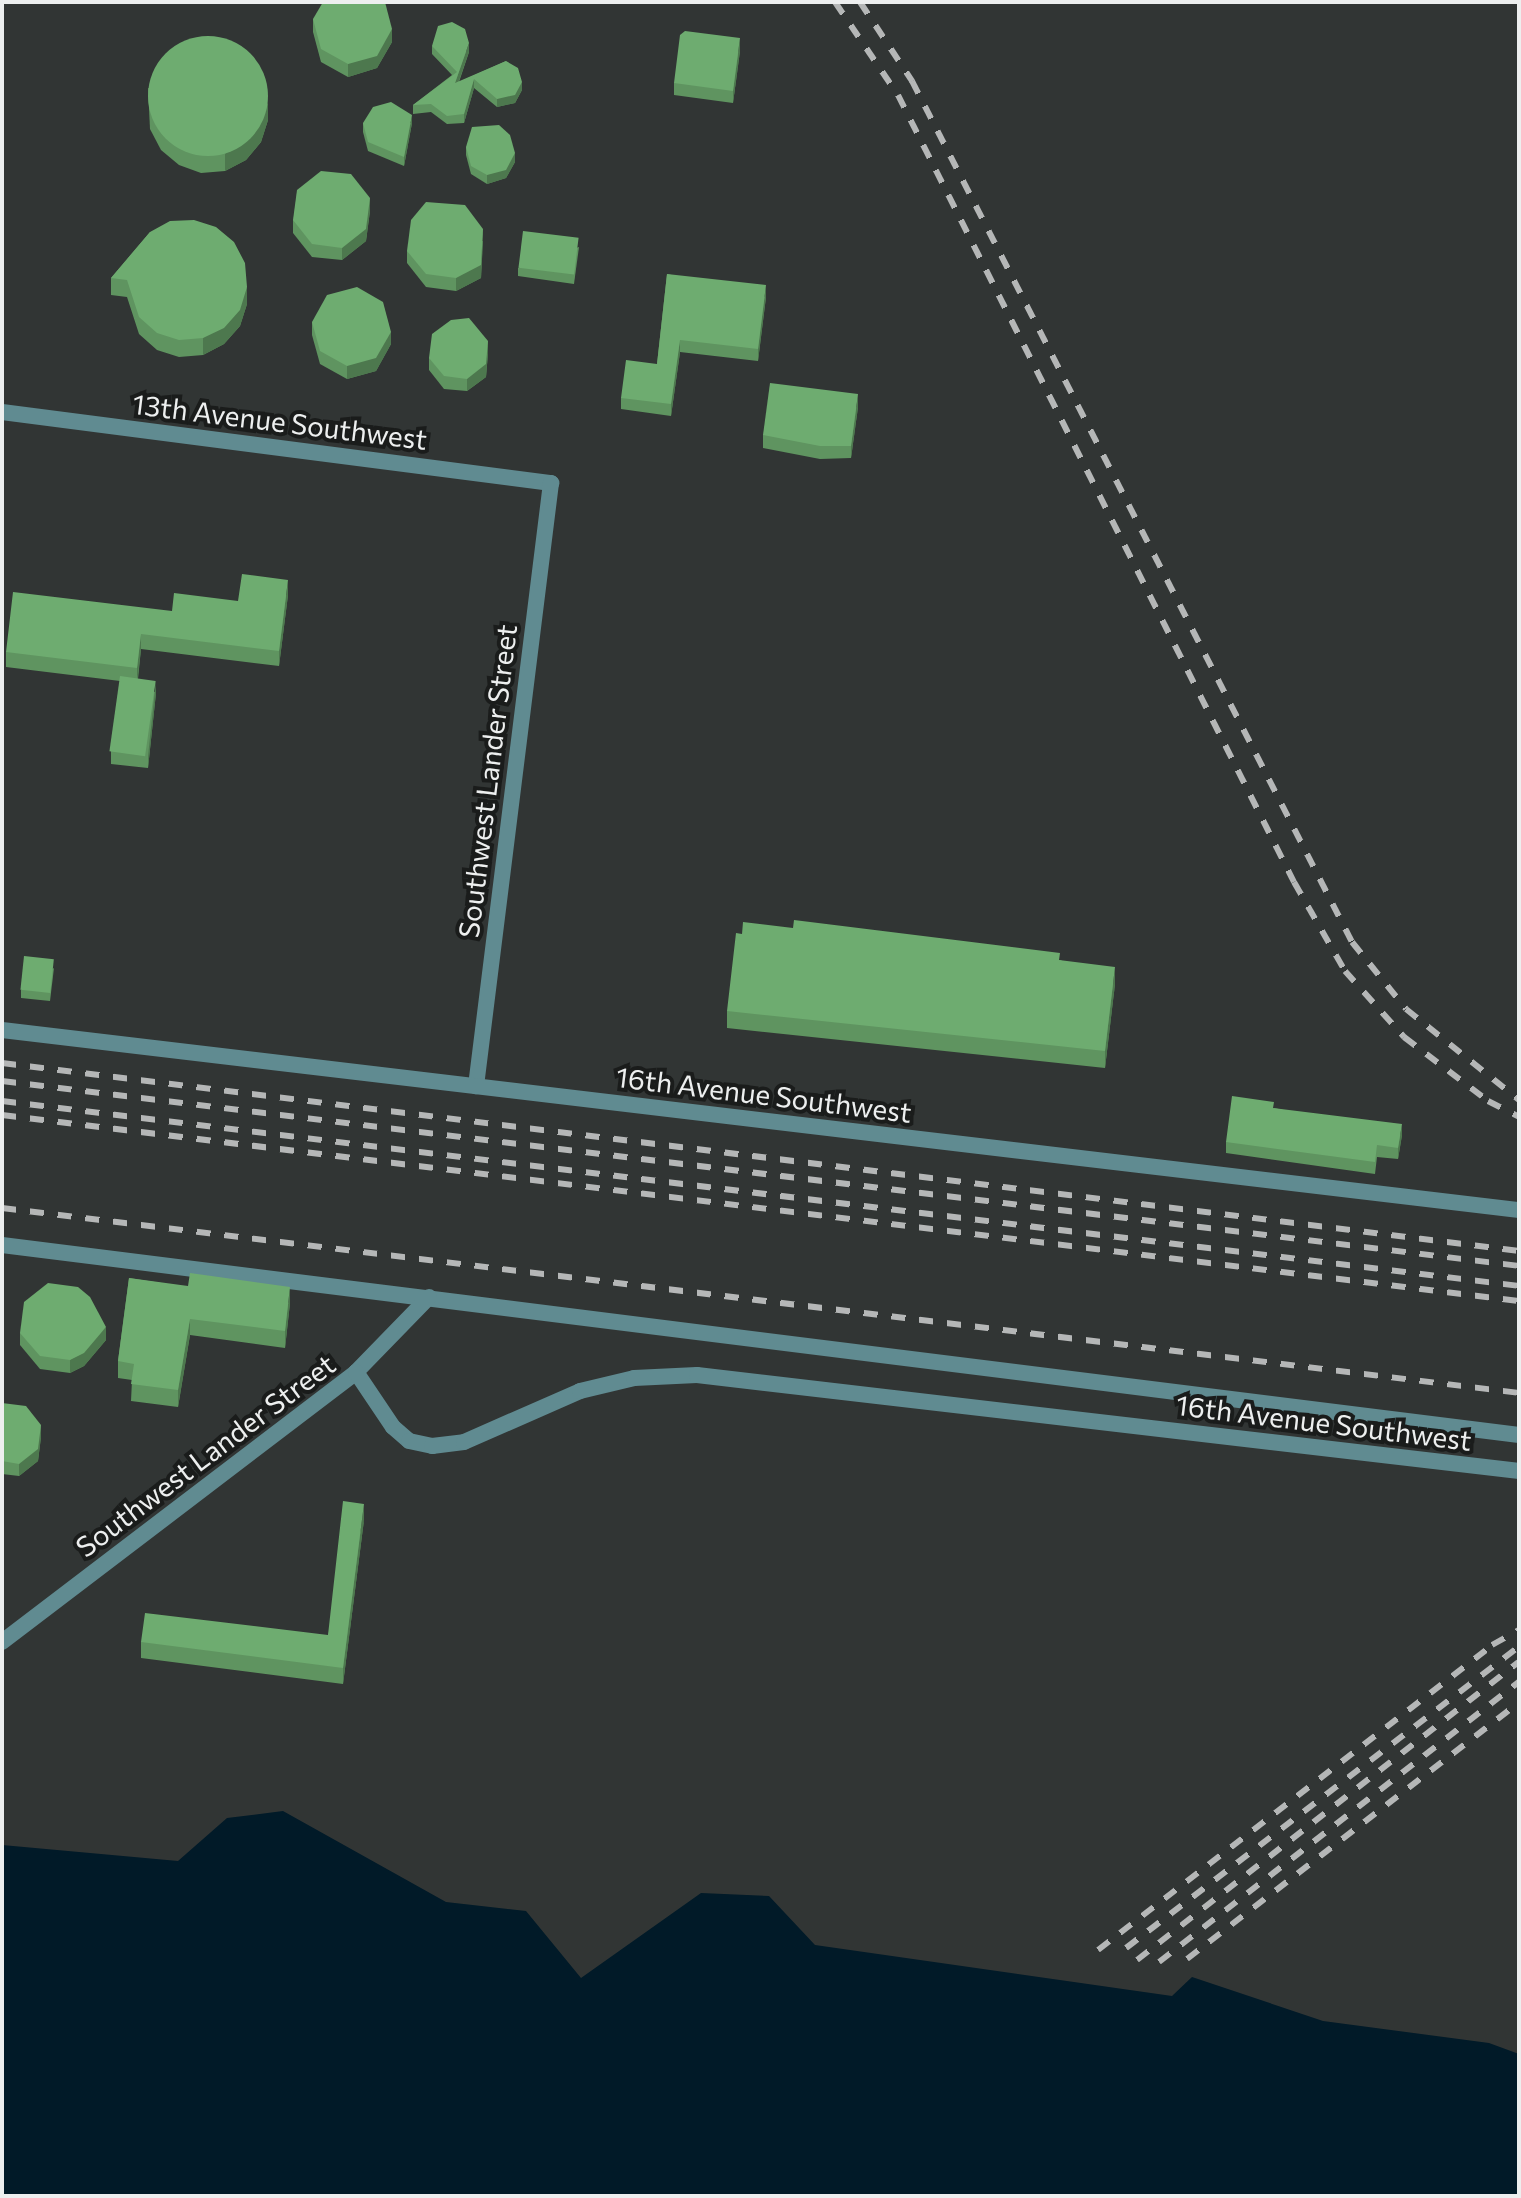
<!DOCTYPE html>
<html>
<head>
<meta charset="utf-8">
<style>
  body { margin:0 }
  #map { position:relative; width:1521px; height:2198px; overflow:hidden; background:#313534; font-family:Commissioner,sans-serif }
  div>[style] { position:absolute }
  .water>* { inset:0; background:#011a28 }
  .minor>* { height:16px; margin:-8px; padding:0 8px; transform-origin:8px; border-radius:8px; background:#608b91 }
  .tertiary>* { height:16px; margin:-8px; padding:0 8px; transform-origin:8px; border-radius:8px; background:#608b91 }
  .rail>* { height:6px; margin-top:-3px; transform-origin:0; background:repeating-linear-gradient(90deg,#b5b7b7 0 14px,transparent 0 28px) }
  .wall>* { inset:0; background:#5f9460 }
  .shaded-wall>* { inset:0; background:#4d784e }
  .building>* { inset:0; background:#6eac70; transform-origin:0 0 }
  .round { border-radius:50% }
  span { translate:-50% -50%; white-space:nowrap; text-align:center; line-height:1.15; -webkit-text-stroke:8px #1a1c1b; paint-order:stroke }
  .street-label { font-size:28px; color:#edefef }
  .frame { position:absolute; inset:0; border:4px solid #edefef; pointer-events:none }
</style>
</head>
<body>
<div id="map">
  <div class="water">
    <i style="clip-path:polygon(283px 1811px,446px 1902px,526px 1911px,581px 1978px,701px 1893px,769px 1896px,815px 1945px,1172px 1996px,1192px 1977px,1323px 2021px,1489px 2043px,1519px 2054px,1519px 2196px,2px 2196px,2px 1845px,178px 1861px,227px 1818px)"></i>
  </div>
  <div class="minor">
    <i style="left:2px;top:412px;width:554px;rotate:7.37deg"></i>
    <i style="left:551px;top:483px;width:608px;rotate:97.09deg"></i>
    <i style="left:2px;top:1642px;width:445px;rotate:-37.3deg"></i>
  </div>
  <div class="tertiary">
    <i style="left:2px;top:1030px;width:1528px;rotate:6.77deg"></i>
    <i style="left:2px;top:1245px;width:1529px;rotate:7.14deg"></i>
    <i style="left:429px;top:1297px;width:105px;rotate:134.2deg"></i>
    <i style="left:356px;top:1372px;width:66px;rotate:56.1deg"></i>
    <i style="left:393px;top:1427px;width:21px;rotate:41deg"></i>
    <i style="left:409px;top:1441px;width:24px;rotate:12deg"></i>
    <i style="left:432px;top:1446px;width:32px;rotate:-7deg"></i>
    <i style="left:464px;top:1442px;width:127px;rotate:-23.7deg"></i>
    <i style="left:580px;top:1391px;width:56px;rotate:-13.5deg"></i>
    <i style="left:634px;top:1378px;width:63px;rotate:-2.7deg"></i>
    <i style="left:697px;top:1375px;width:828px;rotate:6.66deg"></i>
  </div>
  <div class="rail">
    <i style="left:835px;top:2px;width:112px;rotate:55.9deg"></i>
    <i style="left:898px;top:95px;width:881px;rotate:63.29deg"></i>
    <i style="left:1294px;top:882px;width:103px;rotate:60.2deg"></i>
    <i style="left:1345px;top:971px;width:89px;rotate:48.2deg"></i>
    <i style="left:1404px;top:1037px;width:106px;rotate:37.3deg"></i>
    <i style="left:1488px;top:1101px;width:35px;rotate:27deg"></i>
    <i style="left:860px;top:2px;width:95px;rotate:56.6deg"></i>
    <i style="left:912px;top:81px;width:967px;rotate:62.93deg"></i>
    <i style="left:1352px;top:942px;width:86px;rotate:51.1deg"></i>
    <i style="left:1406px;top:1009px;width:145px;rotate:38.8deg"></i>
    <i style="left:2px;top:1063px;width:1529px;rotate:7.06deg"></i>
    <i style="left:2px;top:1081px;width:1528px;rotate:6.95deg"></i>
    <i style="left:2px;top:1101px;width:1528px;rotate:6.95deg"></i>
    <i style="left:2px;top:1115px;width:1528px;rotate:6.99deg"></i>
    <i style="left:2px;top:1208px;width:1528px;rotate:6.95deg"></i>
    <i style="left:1126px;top:1948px;width:496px;rotate:-37.5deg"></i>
    <i style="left:1098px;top:1950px;width:498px;rotate:-37.7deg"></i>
    <i style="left:1492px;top:1645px;width:31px;rotate:-29deg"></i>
    <i style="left:1187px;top:1959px;width:420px;rotate:-37.7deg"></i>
    <i style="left:1137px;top:1960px;width:484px;rotate:-38deg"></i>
    <i style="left:1159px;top:1962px;width:456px;rotate:-37.9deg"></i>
  </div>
  <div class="wall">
    <i style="clip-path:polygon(313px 19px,392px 42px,377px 68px,348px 77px,321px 62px,313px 32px)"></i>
    <i style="clip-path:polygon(432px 46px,469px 52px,459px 82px,506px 61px,522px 90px,515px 103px,497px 107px,474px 88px,464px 123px,447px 124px,431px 112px,413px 114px,413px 105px,452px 75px,432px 54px)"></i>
    <i style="clip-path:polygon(740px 51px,733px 103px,674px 95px,674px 83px)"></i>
    <i style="clip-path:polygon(148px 88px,268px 120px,261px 142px,246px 160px,225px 171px,201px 173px,179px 165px,161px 150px,150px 129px)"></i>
    <i style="clip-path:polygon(363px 123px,412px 123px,404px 166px,368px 151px,363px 132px)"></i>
    <i style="clip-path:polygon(466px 147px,515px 162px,506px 178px,487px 184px,471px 174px,466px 155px)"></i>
    <i style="clip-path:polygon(370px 211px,366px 241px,342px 260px,312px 257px,293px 233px,293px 220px)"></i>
    <i style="clip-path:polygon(150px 232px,247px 304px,240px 326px,224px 344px,203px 355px,179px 357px,157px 350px,139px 334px,127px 297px,111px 295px,111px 278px)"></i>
    <i style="clip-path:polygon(483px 241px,481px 278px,456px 291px,426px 287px,407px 263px,407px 251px)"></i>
    <i style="clip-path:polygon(579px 247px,574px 284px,518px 276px,518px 268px)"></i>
    <i style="clip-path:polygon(667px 274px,766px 297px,758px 361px,680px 352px,671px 416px,621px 409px,621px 398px,657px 364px)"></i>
    <i style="clip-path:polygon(312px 322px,391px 344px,376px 371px,347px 379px,320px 364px,312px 335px)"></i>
    <i style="clip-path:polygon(488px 353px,486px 377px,467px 391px,444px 389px,429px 370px,429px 358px)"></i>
    <i style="clip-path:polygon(858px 407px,851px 458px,820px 459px,763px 448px,763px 435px)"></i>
    <i style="clip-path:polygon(288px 595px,279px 666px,141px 649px,138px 679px,156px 693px,148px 768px,111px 764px,111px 751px,120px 681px,6px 667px,6px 652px,172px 611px)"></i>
    <i style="clip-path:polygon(1060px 960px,1115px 984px,1105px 1068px,727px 1028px,727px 1011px)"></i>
    <i style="clip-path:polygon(54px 968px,50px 1001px,21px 998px,21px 990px)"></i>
    <i style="clip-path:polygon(1274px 1108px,1402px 1135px,1398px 1159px,1377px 1157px,1375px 1174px,1226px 1153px,1226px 1142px)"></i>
    <i style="clip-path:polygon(129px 1278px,290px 1303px,285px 1348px,190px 1335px,178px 1407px,131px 1401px,132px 1380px,118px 1378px,118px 1361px)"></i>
    <i style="clip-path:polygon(20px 1333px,106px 1340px,84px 1366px,70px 1373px,40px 1369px,20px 1345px)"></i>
    <i style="clip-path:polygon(2px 1403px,41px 1437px,38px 1461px,19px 1476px,2px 1474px)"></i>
    <i style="clip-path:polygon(364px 1520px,343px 1684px,141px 1658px,141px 1642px,328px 1635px)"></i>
  </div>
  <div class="shaded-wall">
    <i style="clip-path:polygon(392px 29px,392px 42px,377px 68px,348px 77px,348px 64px)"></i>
    <i style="clip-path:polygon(740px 38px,740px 51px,733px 103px,733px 91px)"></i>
    <i style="clip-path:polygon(469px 43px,469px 52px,455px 92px,455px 83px)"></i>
    <i style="clip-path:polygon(474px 79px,474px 88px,464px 123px,464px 114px)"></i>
    <i style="clip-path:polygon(522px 82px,522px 90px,515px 103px,497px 107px,497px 99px)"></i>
    <i style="clip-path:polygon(268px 103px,268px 120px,261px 142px,246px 160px,225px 171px,225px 154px)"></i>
    <i style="clip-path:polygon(412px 115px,412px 123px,404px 166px,404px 157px)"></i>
    <i style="clip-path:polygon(515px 153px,515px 162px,506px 178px,487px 184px,487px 175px)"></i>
    <i style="clip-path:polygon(370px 198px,370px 211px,366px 241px,342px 260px,342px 248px)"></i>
    <i style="clip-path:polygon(483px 229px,481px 278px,456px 291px,456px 278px)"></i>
    <i style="clip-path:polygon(766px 285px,766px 297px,758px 361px,758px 349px)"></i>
    <i style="clip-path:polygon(247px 287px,247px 304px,240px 326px,224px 344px,203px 355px,203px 338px)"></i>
    <i style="clip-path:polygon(391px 332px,391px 344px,376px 371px,347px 379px,347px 366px)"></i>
    <i style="clip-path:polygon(680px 340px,680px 352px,671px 416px,671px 404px)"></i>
    <i style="clip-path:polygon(488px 341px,488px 353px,486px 377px,467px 391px,467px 379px)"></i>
    <i style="clip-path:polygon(858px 394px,858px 407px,851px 458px,851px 446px)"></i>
    <i style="clip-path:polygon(288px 580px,288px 595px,279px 666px,279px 651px)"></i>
    <i style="clip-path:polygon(141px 634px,141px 649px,137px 683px,137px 668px)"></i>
    <i style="clip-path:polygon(156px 681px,156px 693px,148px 768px,148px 756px)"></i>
    <i style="clip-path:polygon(1115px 967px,1115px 984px,1105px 1068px,1105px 1051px)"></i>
    <i style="clip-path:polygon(1402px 1124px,1402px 1135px,1398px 1159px,1398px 1148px)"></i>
    <i style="clip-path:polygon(290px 1287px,290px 1303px,285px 1348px,285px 1331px)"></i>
    <i style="clip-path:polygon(190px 1319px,190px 1335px,178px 1407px,178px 1390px)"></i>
    <i style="clip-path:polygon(106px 1327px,106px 1340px,84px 1366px,70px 1373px,70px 1360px)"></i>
    <i style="clip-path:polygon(41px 1425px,41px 1437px,38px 1461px,19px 1476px,19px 1464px)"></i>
    <i style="clip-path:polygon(364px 1504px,364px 1520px,343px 1684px,343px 1668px)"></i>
  </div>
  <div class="building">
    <i style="clip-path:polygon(323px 2px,385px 2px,392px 29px,377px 56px,348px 64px,321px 49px,313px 19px)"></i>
    <i style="clip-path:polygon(452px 22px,465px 29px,469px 43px,455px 83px,506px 61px,518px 68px,522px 82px,515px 95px,497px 99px,474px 79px,464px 114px,447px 116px,431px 104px,413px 105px,457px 72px,432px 46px,438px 26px)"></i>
    <i style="clip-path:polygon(685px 31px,740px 38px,733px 91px,674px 83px,680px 35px)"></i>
    <i class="round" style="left:148px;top:36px;width:120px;height:120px"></i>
    <i style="clip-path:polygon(391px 102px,412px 115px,404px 157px,368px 142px,363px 123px,373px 107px)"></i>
    <i style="clip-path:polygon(499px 125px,510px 135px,515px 153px,506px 170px,487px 175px,471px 166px,466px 147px,472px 127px)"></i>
    <i style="clip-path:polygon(321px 171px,351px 174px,370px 198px,366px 229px,342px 248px,312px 244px,293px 220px,297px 190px)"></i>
    <i style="clip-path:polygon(426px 202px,465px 205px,483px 229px,481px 265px,456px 278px,426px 274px,407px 251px,411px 220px)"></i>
    <i style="clip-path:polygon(194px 220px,216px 227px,234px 242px,245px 263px,247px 287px,240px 310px,224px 328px,203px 338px,179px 340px,157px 333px,139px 317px,127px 280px,111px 278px,150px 232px,170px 221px)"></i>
    <i style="left:523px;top:231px;width:56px;height:37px;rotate:7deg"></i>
    <i style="clip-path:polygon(667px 274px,766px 285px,758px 349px,680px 340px,671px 404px,621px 398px,626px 360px,657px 364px)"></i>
    <i style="clip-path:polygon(357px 287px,383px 302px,391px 332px,376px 358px,347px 366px,320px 351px,312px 322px,327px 295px)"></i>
    <i style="clip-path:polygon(469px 318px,488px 341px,486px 364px,467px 379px,444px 376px,429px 358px,432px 334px,451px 320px)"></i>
    <i style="clip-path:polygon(770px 383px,858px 394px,851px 446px,820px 446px,763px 435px)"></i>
    <i style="clip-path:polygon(242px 574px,288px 580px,279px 651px,141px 634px,137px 668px,6px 652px,13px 592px,172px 611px,174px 593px,238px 601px)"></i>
    <i style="left:120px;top:676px;width:36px;height:76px;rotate:8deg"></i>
    <i style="clip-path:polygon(794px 920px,1060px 953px,1059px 960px,1115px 967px,1105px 1051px,727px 1011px,736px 933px,742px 934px,743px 922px,793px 928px)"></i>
    <i style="left:24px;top:956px;width:30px;height:34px;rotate:6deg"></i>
    <i style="clip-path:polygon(1232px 1096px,1274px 1102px,1273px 1108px,1402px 1124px,1398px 1148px,1377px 1145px,1375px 1162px,1226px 1142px)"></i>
    <i style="clip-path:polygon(190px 1273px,290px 1287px,285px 1331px,190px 1319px,178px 1390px,131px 1384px,134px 1364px,118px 1361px,129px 1278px,188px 1286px)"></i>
    <i style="clip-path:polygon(48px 1283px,78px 1287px,90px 1297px,106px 1327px,84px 1353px,70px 1360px,40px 1356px,20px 1333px,24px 1302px)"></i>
    <i style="clip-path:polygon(2px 1403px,26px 1406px,41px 1425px,38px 1449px,19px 1464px,2px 1461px)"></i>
    <i style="clip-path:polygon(343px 1501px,364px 1504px,343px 1668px,141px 1642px,145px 1613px,328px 1635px)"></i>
  </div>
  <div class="street-label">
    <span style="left:280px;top:421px;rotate:7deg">13th Avenue Southwest</span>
    <span style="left:487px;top:781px;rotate:-83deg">Southwest Lander Street</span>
    <span style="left:764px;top:1094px;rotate:7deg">16th Avenue Southwest</span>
    <span style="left:1324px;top:1422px;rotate:7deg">16th Avenue Southwest</span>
    <span style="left:205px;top:1455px;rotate:-37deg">Southwest Lander Street</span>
  </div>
  <div class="frame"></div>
</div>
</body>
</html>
